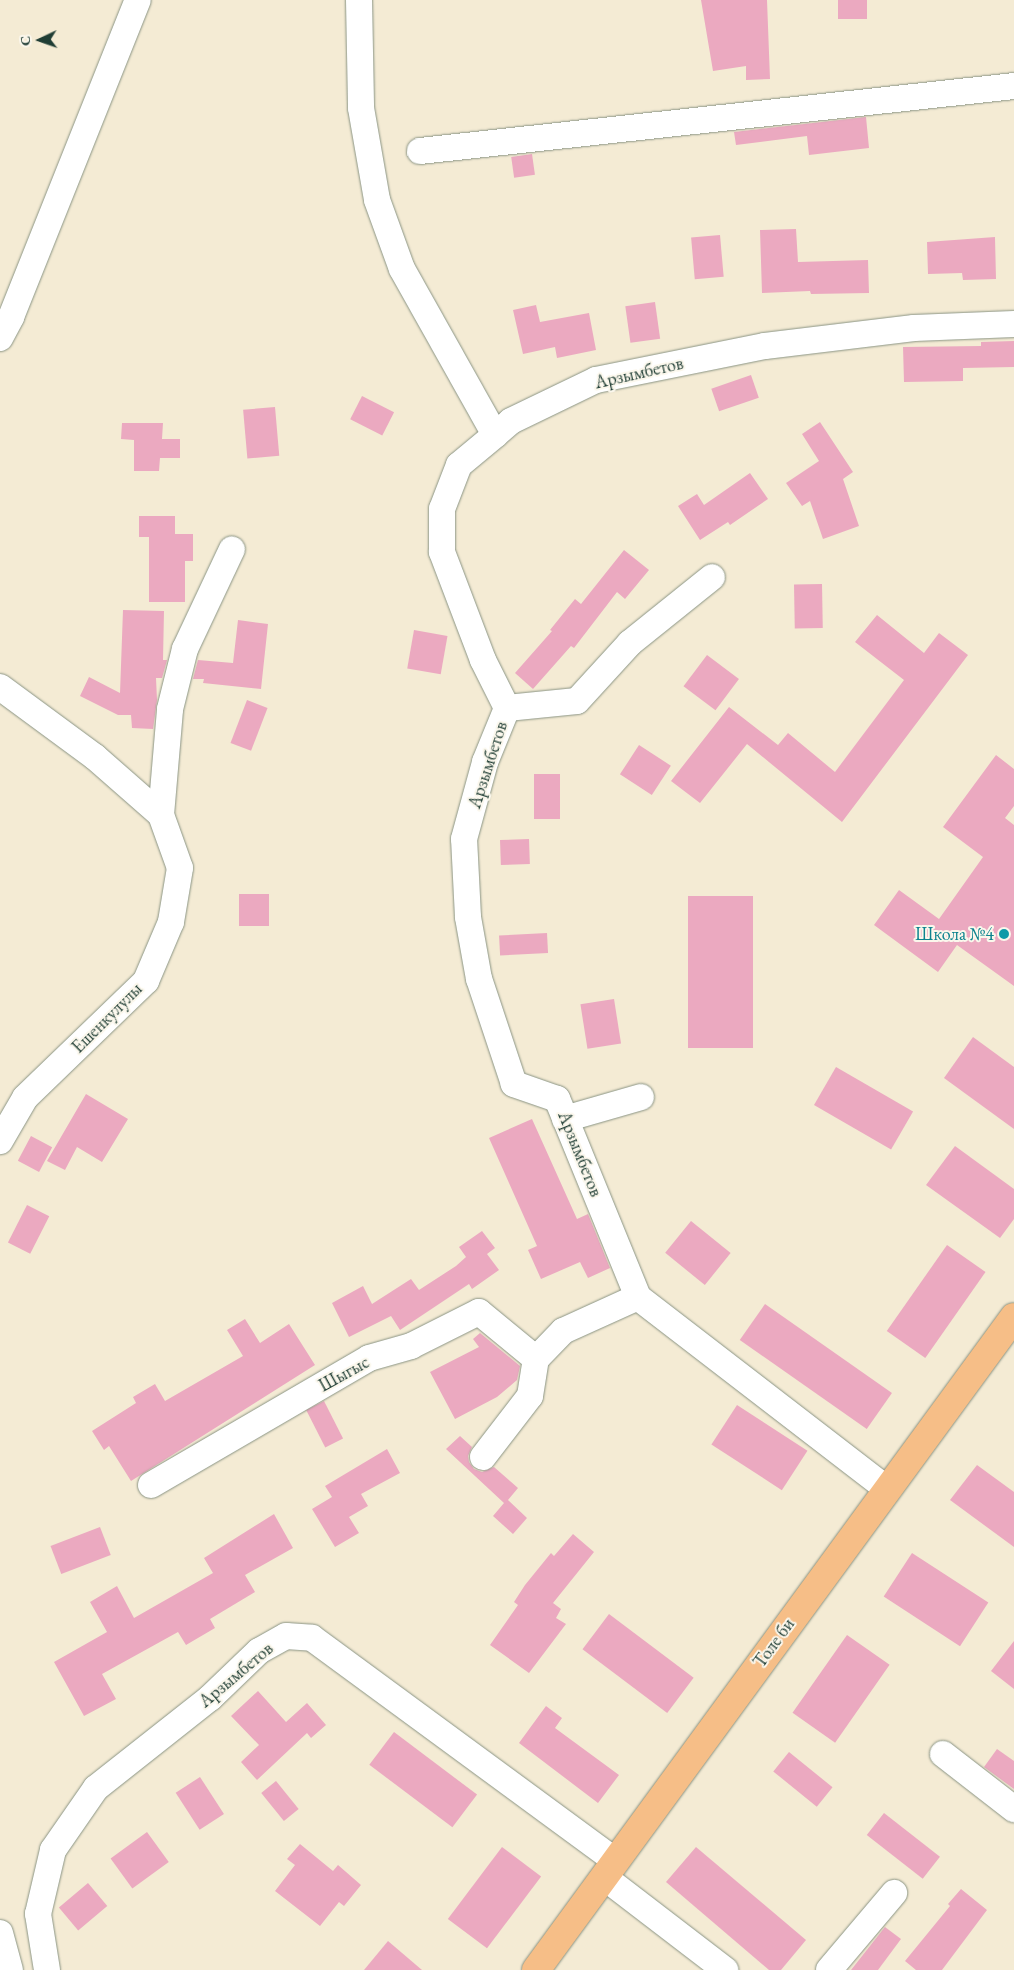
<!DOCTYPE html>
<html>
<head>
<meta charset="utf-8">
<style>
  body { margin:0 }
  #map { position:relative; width:1014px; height:1970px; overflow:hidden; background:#f4ebd4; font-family:"EB Garamond",serif }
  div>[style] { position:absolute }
  .building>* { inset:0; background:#eba9c0; transform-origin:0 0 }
  .roads { filter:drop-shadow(0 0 1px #8a9484) drop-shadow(0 0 1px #8a9484) }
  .minor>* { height:26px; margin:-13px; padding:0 13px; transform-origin:13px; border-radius:13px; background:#fff }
  .major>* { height:28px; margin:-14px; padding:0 14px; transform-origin:14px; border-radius:14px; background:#f6be87 }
  .dots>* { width:14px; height:14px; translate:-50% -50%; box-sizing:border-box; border:2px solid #fbf7ec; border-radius:50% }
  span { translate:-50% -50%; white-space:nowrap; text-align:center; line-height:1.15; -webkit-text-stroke:4px #fbf7ec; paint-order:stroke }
  .street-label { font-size:18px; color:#1f3d34 }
  .culture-label { font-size:18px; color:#0d838f }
  .right { translate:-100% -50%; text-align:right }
  .north { position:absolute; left:15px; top:15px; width:50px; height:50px; -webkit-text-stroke:4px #fbf7ec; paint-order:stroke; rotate:267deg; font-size:14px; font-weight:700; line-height:20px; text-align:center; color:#1f3d34 }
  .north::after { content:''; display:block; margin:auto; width:18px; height:22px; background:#1f3d34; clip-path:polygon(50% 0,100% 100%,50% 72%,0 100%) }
</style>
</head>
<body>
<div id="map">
  <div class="building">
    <i style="clip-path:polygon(701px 0,767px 0,770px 79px,746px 80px,746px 66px,713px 71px)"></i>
    <i style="left:838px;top:0;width:29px;height:19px"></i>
    <i style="clip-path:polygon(866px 117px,869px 148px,809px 155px,807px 136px,736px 145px,734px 132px)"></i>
    <i style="left:532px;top:154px;width:21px;height:21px;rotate:82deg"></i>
    <i style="clip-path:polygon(796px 229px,798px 262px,868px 260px,869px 293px,811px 294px,810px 291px,762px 293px,760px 230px)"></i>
    <i style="left:720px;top:235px;width:42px;height:29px;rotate:85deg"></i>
    <i style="clip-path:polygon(995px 237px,996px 279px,963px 280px,962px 273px,928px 274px,927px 242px)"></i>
    <i style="left:655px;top:302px;width:37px;height:30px;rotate:82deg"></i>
    <i style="clip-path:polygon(536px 305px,540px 322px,589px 313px,596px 350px,557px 358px,555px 347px,523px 354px,513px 310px)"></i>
    <i style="clip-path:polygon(1014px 341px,1014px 367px,963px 368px,963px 381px,904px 382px,903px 347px,981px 346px,981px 342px)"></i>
    <i style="left:751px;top:375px;width:24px;height:42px;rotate:71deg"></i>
    <i style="left:362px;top:396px;width:36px;height:26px;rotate:27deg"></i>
    <i style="left:275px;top:407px;width:49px;height:32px;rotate:85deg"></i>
    <i style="clip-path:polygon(820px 422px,853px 472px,843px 479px,859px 526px,823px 539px,810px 501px,802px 506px,786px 483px,819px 461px,802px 434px)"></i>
    <i style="clip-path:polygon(122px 423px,163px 423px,162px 439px,180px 439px,180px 458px,160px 458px,159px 471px,134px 471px,134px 440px,121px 439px)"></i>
    <i style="clip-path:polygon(750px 473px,768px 499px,730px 525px,728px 522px,700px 540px,678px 506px,697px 494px,704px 505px)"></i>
    <i style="clip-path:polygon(139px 516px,175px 516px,175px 534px,193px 534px,193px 561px,185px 561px,185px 602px,149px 602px,149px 537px,139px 537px)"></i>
    <i style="clip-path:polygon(624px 550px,649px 570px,625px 599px,617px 592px,574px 648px,571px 646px,533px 689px,515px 673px,552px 631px,550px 630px,575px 599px,581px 604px)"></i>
    <i style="left:822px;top:584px;width:44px;height:28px;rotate:89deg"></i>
    <i style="clip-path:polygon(123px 610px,164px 611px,163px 660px,167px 660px,162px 678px,156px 678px,157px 700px,153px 729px,132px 728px,131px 715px,118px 715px,80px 696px,89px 677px,120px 693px)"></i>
    <i style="clip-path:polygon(877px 615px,924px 653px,939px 633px,968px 655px,842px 822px,747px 744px,700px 803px,671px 781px,729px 707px,778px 745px,788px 733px,835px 772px,904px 680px,855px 642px)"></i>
    <i style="clip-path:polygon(238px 620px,268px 624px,261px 689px,203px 683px,204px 679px,193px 679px,198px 660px,233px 663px)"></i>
    <i style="left:414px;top:630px;width:34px;height:39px;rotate:10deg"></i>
    <i style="left:707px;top:655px;width:40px;height:39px;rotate:37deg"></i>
    <i style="left:247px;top:700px;width:22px;height:46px;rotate:21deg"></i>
    <i style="left:639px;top:745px;width:38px;height:35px;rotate:33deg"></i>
    <i style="clip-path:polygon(996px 755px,1014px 769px,1014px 806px,1005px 818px,1014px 825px,1014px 986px,957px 945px,938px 972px,874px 925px,899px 890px,939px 919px,983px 857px,943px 827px)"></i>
    <i style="left:560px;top:774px;width:45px;height:26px;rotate:90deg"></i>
    <i style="left:529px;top:839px;width:25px;height:29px;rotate:88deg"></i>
    <i style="left:239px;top:894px;width:30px;height:32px"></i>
    <i style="left:688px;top:896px;width:65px;height:152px"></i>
    <i style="left:547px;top:933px;width:20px;height:48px;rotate:87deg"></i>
    <i style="left:614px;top:999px;width:45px;height:34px;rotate:81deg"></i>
    <i style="clip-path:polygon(973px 1037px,1014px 1067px,1014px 1129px,944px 1078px)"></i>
    <i style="left:836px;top:1067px;width:89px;height:44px;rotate:30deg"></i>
    <i style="clip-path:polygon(86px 1094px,128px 1119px,102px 1162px,77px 1147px,65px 1170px,47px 1161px)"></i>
    <i style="clip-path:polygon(532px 1119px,577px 1219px,588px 1214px,610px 1268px,588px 1278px,580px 1262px,541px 1279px,528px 1250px,537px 1246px,489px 1138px)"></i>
    <i style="left:31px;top:1136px;width:24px;height:28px;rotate:28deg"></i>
    <i style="clip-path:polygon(955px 1146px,1014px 1189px,1014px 1219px,1000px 1238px,926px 1185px)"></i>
    <i style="left:27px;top:1205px;width:25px;height:42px;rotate:27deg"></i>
    <i style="left:691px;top:1221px;width:51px;height:41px;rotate:39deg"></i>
    <i style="clip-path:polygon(482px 1231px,495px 1248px,487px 1254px,499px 1270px,472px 1289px,469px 1284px,400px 1330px,391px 1316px,349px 1337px,332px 1303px,363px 1286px,372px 1304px,411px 1279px,419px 1290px,456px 1266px,466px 1257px,459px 1247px)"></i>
    <i style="left:947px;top:1245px;width:47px;height:105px;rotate:35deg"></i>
    <i style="left:765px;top:1304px;width:155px;height:44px;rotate:35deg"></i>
    <i style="clip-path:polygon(245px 1319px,260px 1343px,289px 1324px,315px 1365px,131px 1481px,109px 1446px,104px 1450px,92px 1431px,136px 1403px,133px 1397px,155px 1384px,165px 1401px,243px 1356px,227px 1330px)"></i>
    <i style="clip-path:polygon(480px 1333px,520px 1366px,517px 1380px,497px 1397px,455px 1419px,430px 1372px,479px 1347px,473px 1339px)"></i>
    <i style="left:324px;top:1401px;width:42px;height:20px;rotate:63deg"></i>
    <i style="left:737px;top:1405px;width:84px;height:47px;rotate:33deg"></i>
    <i style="clip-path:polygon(460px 1436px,472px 1447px,468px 1456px,469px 1462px,474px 1469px,482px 1472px,494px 1467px,518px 1488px,508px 1500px,527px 1518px,513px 1534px,493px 1516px,504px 1503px,446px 1449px)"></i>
    <i style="clip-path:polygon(387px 1449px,400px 1473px,361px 1494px,368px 1506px,349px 1517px,359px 1533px,335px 1547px,312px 1509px,332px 1497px,325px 1486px)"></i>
    <i style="clip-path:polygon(977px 1465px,1014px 1492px,1014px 1547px,950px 1500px)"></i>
    <i style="clip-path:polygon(274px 1514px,293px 1548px,245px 1575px,255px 1592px,210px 1619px,215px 1628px,186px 1645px,178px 1632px,102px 1674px,116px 1699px,84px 1716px,54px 1662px,107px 1632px,90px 1602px,117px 1586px,134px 1618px,213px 1573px,204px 1558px)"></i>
    <i style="left:100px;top:1527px;width:30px;height:53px;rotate:69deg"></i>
    <i style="clip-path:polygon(573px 1534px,594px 1552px,553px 1603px,561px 1609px,556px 1618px,566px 1624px,529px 1673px,490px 1645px,518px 1605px,514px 1602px,525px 1585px,551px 1553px,554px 1556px)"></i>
    <i style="left:912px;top:1553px;width:91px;height:52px;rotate:33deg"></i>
    <i style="left:609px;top:1614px;width:106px;height:44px;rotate:37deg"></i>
    <i style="left:847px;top:1635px;width:52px;height:95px;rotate:35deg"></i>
    <i style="clip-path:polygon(1014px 1641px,1014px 1689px,991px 1671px)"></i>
    <i style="clip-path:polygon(258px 1691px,286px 1722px,307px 1703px,326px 1725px,311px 1738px,307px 1733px,257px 1780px,241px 1762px,259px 1745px,231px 1716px)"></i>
    <i style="clip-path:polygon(546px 1706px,562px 1718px,555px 1728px,619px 1775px,598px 1803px,519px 1743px)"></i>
    <i style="left:394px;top:1732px;width:104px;height:41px;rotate:37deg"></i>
    <i style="clip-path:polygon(997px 1749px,1014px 1761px,1014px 1789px,984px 1767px)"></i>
    <i style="left:789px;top:1752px;width:56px;height:25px;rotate:39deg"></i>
    <i style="left:200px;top:1777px;width:44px;height:29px;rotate:57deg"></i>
    <i style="left:276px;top:1781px;width:36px;height:19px;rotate:51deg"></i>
    <i style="left:884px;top:1813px;width:71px;height:28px;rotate:38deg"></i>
    <i style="left:147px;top:1832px;width:37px;height:45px;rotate:54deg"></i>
    <i style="clip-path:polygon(300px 1844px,333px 1871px,338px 1865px,361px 1885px,344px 1906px,339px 1902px,320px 1926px,275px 1891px,295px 1865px,287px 1859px)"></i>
    <i style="left:502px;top:1847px;width:49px;height:90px;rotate:37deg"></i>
    <i style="clip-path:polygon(696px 1847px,806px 1940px,781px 1970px,769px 1970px,666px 1882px)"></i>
    <i style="left:88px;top:1883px;width:30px;height:38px;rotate:50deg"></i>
    <i style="clip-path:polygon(961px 1889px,987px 1910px,942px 1970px,916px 1970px,905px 1961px,950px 1906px,948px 1904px)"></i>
    <i style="clip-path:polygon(885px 1927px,901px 1939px,878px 1970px,851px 1970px)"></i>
    <i style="clip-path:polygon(388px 1941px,422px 1970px,364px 1970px)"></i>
  </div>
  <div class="roads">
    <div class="minor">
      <i style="left:359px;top:0;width:108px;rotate:88.9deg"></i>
      <i style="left:361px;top:108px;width:93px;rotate:80.1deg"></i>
      <i style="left:377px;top:200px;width:73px;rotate:70.1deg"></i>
      <i style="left:402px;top:269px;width:190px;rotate:60.7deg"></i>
      <i style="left:420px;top:151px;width:598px;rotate:-6.24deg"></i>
      <i style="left:0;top:338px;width:24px;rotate:-62deg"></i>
      <i style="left:11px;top:317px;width:341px;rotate:-68.2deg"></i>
      <i style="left:0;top:687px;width:118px;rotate:36.4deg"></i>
      <i style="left:95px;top:757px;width:88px;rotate:41.3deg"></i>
      <i style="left:161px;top:815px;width:56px;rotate:70.3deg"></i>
      <i style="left:180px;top:868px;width:55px;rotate:99.5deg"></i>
      <i style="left:171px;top:922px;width:64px;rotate:113deg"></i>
      <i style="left:146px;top:981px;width:168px;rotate:136deg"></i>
      <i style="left:25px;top:1098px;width:50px;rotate:120.2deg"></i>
      <i style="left:507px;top:708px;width:70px;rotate:-5.7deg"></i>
      <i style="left:577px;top:701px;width:79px;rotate:-47.6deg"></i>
      <i style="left:630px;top:643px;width:105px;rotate:-38.8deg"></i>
      <i style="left:161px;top:815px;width:106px;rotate:-85.1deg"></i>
      <i style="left:170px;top:709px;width:62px;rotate:-76deg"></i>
      <i style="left:185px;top:649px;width:110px;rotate:-64.8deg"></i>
      <i style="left:565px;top:1119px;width:79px;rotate:-16.1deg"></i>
      <i style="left:483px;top:1457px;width:77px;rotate:-52.4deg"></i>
      <i style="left:530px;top:1396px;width:37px;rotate:-81deg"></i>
      <i style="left:536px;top:1359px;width:39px;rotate:-46deg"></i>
      <i style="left:563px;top:1331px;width:82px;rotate:-24.4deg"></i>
      <i style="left:151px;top:1485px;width:252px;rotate:-30.2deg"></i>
      <i style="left:369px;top:1358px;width:44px;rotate:-15.9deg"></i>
      <i style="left:411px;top:1346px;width:76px;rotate:-26.6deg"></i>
      <i style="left:479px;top:1312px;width:74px;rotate:39.5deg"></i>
      <i style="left:887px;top:1489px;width:314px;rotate:-142.4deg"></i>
      <i style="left:638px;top:1297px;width:214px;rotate:-112.2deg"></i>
      <i style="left:557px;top:1099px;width:46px;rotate:-160.8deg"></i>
      <i style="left:514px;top:1084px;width:111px;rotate:-108.4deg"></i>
      <i style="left:479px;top:979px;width:63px;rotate:-100.1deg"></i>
      <i style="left:468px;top:917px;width:78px;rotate:-92.9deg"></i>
      <i style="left:464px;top:839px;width:80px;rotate:-74.7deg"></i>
      <i style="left:485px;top:762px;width:58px;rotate:-67.8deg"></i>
      <i style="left:507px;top:708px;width:54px;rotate:-116.6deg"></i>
      <i style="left:483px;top:660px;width:116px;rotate:-110.8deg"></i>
      <i style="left:442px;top:552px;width:43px;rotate:-90deg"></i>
      <i style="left:442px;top:509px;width:47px;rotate:-68.9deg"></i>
      <i style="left:459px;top:465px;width:47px;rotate:-39.8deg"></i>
      <i style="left:495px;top:435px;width:21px;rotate:-41deg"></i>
      <i style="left:511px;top:421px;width:94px;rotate:-25.8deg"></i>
      <i style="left:596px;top:380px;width:172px;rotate:-11.4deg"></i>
      <i style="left:765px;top:346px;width:150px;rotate:-6.9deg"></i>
      <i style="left:914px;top:328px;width:100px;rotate:-2.3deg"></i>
      <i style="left:943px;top:1754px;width:90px;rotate:37.8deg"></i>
      <i style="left:604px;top:1877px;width:153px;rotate:37.5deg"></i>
      <i style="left:0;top:1933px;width:38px;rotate:75deg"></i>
      <i style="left:47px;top:1970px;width:57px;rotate:-99.1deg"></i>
      <i style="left:38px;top:1914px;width:66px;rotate:-76.8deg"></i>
      <i style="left:53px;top:1850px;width:75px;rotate:-55.3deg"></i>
      <i style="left:96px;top:1788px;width:145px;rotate:-38.3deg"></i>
      <i style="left:210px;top:1698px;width:68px;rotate:-43.8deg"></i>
      <i style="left:259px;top:1651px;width:31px;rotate:-29deg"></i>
      <i style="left:286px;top:1636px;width:26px;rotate:4deg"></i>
      <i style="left:312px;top:1638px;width:377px;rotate:36.3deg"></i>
      <i style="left:829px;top:1970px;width:101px;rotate:-49.8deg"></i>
    </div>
    <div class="major">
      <i style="left:536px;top:1970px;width:809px;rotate:-53.8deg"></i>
    </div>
  </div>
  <div class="dots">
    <i style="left:1004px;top:934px;background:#0f9aa8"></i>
  </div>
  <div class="street-label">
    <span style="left:639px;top:373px;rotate:-13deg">Арзымбетов</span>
    <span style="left:488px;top:765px;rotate:-72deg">Арзымбетов</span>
    <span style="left:107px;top:1018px;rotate:-45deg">Ешенкулулы</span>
    <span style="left:580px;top:1154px;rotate:68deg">Арзымбетов</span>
    <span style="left:344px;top:1374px;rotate:-29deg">Шыгыс</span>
    <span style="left:774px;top:1643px;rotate:-54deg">Толе би</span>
    <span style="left:236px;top:1675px;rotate:-40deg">Арзымбетов</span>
  </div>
  <div class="culture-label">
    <span class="right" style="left:994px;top:934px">Школа №4</span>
  </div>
  <div class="north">С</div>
</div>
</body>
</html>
